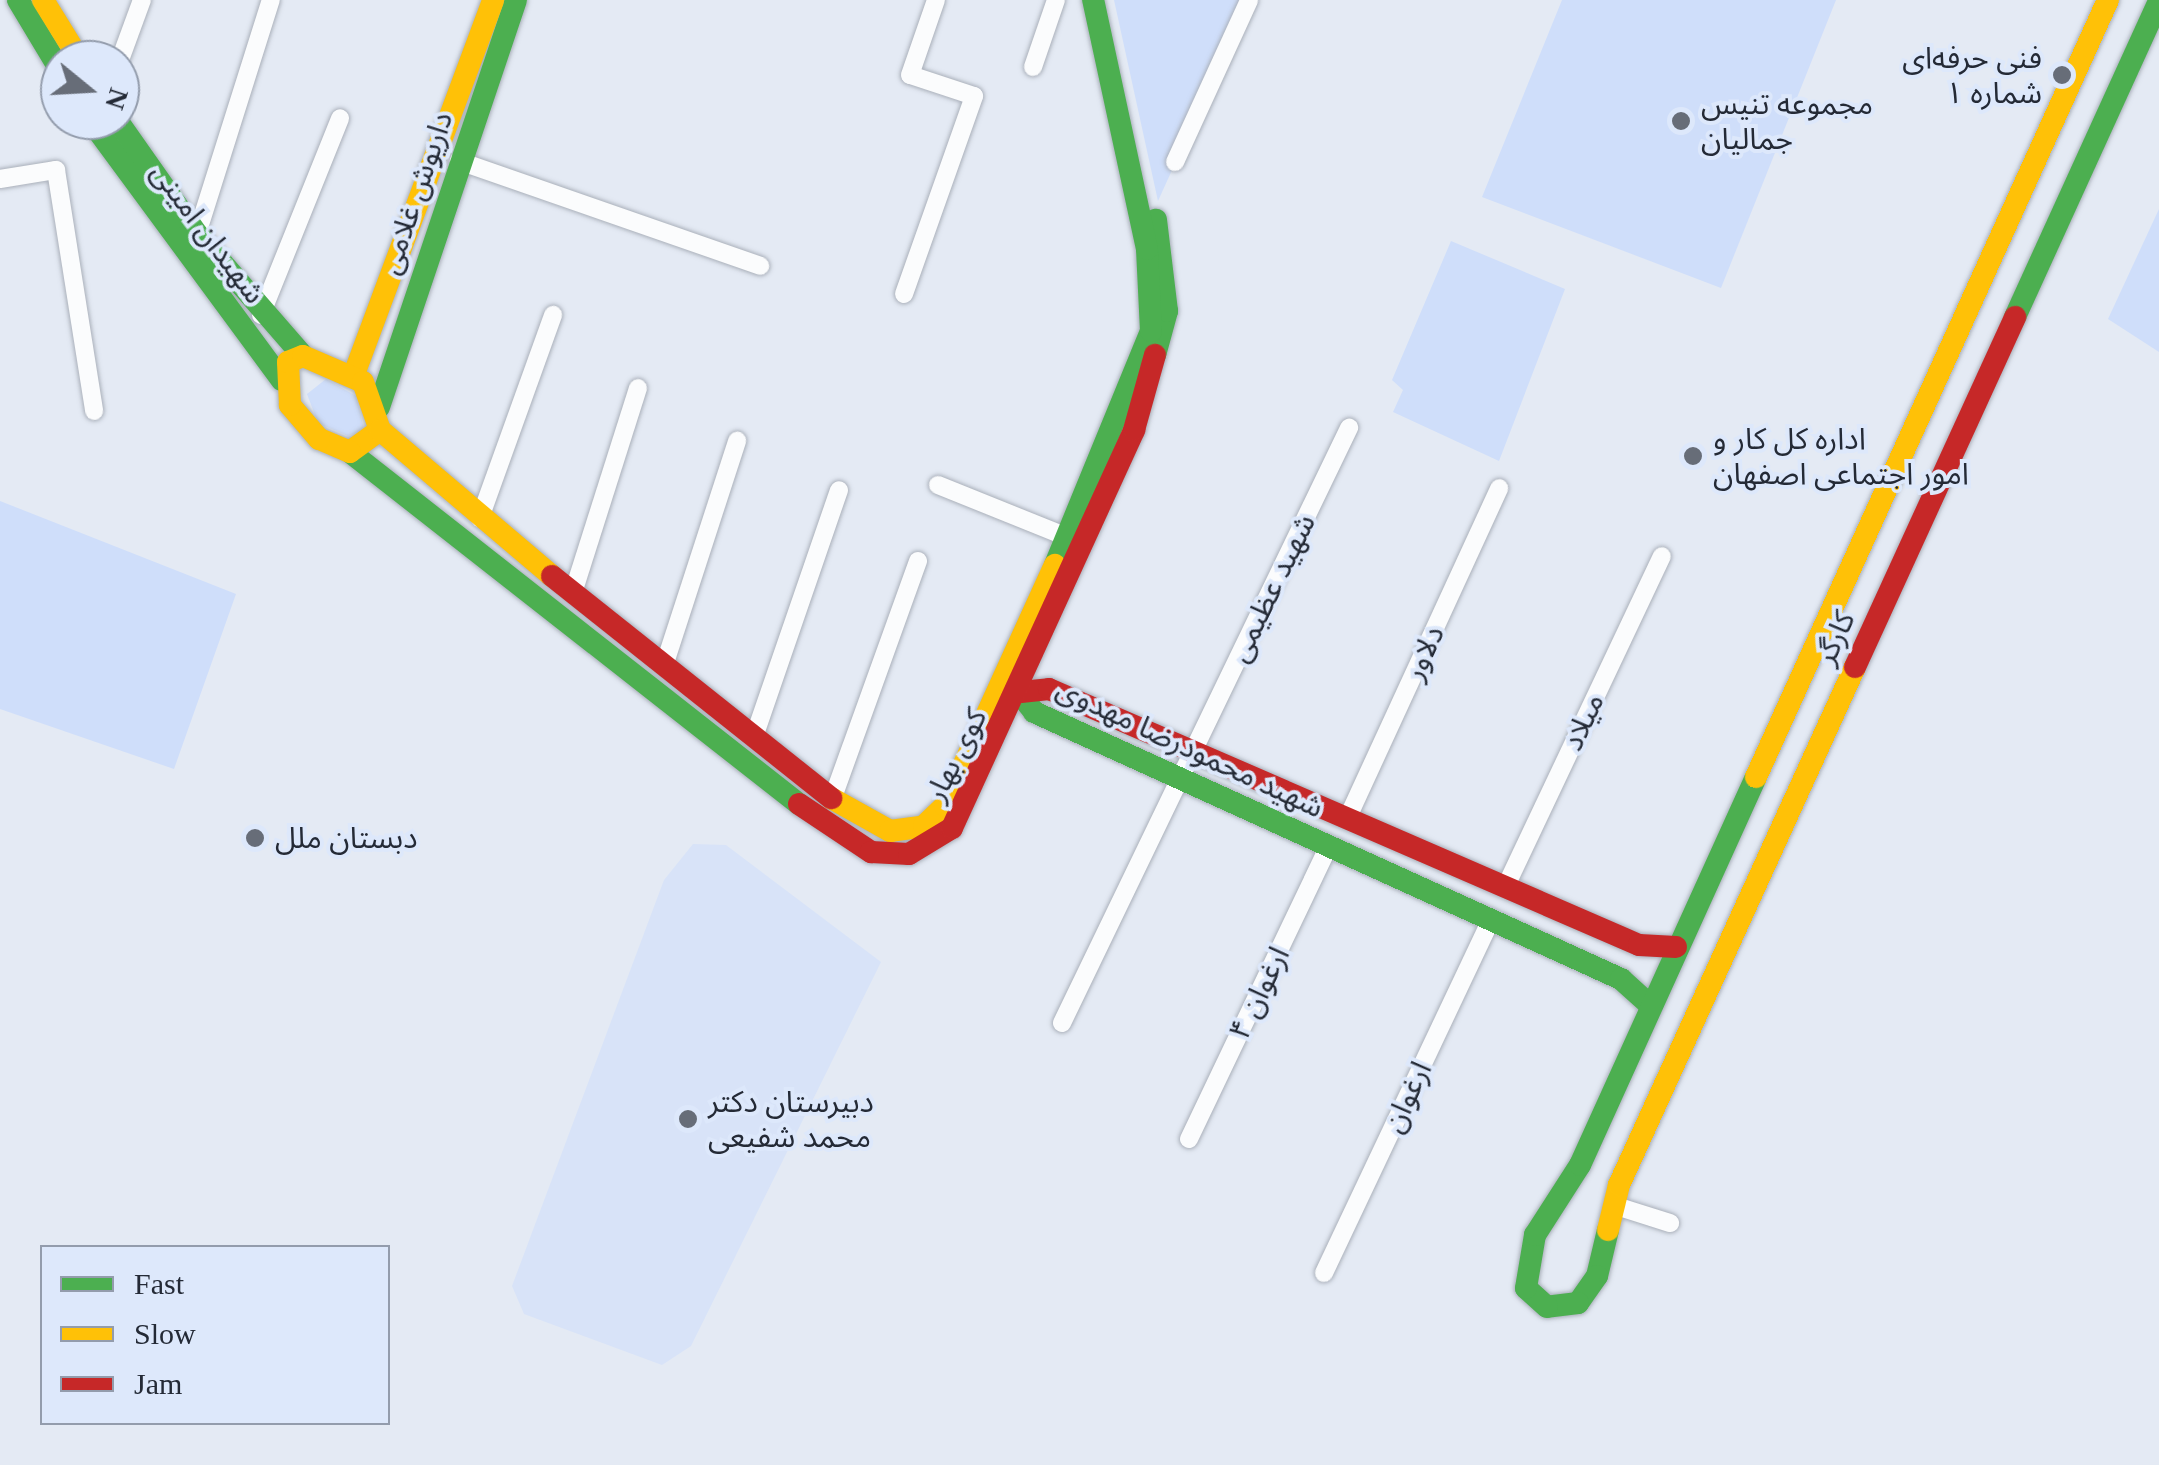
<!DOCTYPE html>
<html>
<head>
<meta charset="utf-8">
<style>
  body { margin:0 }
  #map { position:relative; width:2159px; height:1465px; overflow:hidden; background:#e4eaf4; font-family:"Times New Roman","Noto Sans Arabic",serif }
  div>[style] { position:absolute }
  .built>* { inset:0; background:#d8e3f8 }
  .green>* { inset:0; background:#cfdefa }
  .roads { filter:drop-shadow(0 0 2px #aab0ba) drop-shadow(0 0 2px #aab0ba) }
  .street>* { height:18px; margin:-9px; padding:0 9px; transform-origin:9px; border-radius:9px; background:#fbfcfd }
  .fast>* { height:22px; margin:-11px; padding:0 11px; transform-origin:11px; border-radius:11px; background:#4caf50 }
  .slow>* { height:22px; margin:-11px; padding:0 11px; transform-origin:11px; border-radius:11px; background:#ffc107 }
  .jam>* { height:22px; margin:-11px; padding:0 11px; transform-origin:11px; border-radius:11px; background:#c62828 }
  .dots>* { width:28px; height:28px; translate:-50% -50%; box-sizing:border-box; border:5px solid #dde8fb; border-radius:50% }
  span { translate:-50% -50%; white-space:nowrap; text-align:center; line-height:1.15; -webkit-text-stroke:8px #dde8fb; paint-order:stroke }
  .poi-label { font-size:30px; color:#242a36 }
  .right { translate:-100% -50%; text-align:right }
  .left { translate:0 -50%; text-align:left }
  .street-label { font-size:30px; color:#242a36 }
  .legend { position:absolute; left:40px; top:1245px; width:350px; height:180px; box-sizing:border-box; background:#dde8fb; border:2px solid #939cac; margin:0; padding:12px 18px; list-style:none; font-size:30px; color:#242a36 }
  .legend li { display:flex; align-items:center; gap:20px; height:50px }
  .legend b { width:50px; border:2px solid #939cac }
  .north { position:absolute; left:40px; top:40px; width:100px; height:100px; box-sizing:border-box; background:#dde8fb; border:2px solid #939cac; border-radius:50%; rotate:108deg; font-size:28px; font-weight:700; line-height:40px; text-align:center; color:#242a36 }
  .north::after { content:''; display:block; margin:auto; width:35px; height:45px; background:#676d78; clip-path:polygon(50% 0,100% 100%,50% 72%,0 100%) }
</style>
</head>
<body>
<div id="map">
  <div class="built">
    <i style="clip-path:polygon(693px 844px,726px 845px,881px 962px,691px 1346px,662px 1365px,524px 1314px,512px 1286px,664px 880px)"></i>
  </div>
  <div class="green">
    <i style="clip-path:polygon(1114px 0,1249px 0,1158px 201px)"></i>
    <i style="clip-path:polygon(1562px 0,1836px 0,1721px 288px,1482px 197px)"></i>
    <i style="clip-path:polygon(2159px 209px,2159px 352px,2108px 319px)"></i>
    <i style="clip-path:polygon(1451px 241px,1565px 289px,1499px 461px,1393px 412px,1403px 390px,1392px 380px)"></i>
    <i style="clip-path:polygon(326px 379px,356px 396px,364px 429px,348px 436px,318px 423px,307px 394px)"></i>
    <i style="clip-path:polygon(0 501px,236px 594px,174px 769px,0 709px)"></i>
  </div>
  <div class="roads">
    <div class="street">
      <i style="left:120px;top:60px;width:64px;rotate:-69.9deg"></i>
      <i style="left:1033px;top:67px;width:71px;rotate:-71.1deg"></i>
      <i style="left:459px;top:161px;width:319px;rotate:19.2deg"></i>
      <i style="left:1175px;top:162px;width:178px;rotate:-65.4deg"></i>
      <i style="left:0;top:179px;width:57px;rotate:-9.1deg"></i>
      <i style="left:56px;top:170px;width:244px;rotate:81deg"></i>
      <i style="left:197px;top:234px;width:245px;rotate:-72.5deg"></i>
      <i style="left:904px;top:294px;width:210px;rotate:-70.5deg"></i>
      <i style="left:974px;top:96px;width:67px;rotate:-161.8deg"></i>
      <i style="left:910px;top:75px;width:79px;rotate:-70.9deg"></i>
      <i style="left:261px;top:315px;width:212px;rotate:-68.1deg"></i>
      <i style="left:938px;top:485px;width:150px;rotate:21.9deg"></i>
      <i style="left:480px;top:518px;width:216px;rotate:-70.2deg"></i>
      <i style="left:573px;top:593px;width:215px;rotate:-72.4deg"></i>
      <i style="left:664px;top:666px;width:237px;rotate:-72deg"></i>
      <i style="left:754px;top:737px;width:261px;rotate:-71deg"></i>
      <i style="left:832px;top:800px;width:254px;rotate:-70.2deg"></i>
      <i style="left:1348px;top:817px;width:362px;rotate:-65.3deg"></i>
      <i style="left:1505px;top:888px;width:367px;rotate:-64.7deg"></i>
      <i style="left:1062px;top:1023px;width:661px;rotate:-64.25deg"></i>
      <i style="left:1189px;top:1139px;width:325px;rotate:-64.5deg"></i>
      <i style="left:1613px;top:1205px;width:60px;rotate:17.5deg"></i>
      <i style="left:1324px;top:1273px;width:391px;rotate:-64.7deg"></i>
    </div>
    <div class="fast">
      <i style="left:18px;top:0;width:82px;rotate:59deg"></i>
      <i style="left:90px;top:120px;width:323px;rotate:53.6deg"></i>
      <i style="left:117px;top:120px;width:139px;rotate:54.9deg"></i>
      <i style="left:197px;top:234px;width:162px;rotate:49deg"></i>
      <i style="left:2015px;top:317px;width:347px;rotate:-65.5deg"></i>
      <i style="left:1155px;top:355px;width:46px;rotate:-74.7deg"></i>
      <i style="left:1167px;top:311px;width:92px;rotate:-96.9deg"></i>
      <i style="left:379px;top:407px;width:429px;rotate:-71.4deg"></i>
      <i style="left:350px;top:452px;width:571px;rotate:38.1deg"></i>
      <i style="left:1055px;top:565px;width:253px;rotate:-67.7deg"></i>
      <i style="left:1151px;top:331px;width:82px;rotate:-92.8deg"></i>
      <i style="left:1147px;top:249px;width:255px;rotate:-102.2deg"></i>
      <i style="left:1014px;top:687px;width:32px;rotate:51deg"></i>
      <i style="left:1034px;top:712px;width:645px;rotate:24.46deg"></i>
      <i style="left:1621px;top:979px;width:39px;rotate:42deg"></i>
      <i style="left:1608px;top:1230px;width:47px;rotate:103.4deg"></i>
      <i style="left:1597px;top:1276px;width:33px;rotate:125deg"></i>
      <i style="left:1578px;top:1303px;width:31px;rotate:173deg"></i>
      <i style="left:1547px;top:1307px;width:28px;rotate:-138deg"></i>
      <i style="left:1526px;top:1288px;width:54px;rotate:-80.4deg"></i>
      <i style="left:1535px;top:1235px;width:83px;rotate:-57.3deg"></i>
      <i style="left:1580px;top:1165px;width:426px;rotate:-65.6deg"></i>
    </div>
    <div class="slow">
      <i style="left:43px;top:0;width:70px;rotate:58.3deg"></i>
      <i style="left:353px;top:377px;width:402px;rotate:-69.6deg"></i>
      <i style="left:380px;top:430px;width:37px;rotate:144deg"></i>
      <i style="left:350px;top:452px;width:34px;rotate:-157deg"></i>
      <i style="left:319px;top:439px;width:45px;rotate:-130.5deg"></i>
      <i style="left:290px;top:405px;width:43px;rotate:-92.7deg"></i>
      <i style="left:288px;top:362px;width:16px;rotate:-22deg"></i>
      <i style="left:303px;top:356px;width:65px;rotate:23.4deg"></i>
      <i style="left:363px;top:382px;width:51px;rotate:70.5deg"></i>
      <i style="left:380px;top:430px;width:226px;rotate:40.3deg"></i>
      <i style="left:1756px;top:777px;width:853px;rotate:-65.63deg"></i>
      <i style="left:831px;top:798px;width:68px;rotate:29.2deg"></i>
      <i style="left:890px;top:831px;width:34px;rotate:-8deg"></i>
      <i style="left:924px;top:826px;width:29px;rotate:-44deg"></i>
      <i style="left:945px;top:806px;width:265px;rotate:-65.5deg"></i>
      <i style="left:1608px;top:1230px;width:46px;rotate:-76.3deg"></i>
      <i style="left:1619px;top:1185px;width:569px;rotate:-65.51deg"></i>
    </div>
    <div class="jam">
      <i style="left:552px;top:576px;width:357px;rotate:38.5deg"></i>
      <i style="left:1855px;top:667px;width:385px;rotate:-65.4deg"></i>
      <i style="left:1021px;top:692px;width:28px;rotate:-6deg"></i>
      <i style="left:1049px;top:689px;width:643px;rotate:23.46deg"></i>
      <i style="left:1639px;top:945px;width:37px;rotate:3deg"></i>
      <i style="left:799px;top:804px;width:87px;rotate:33.7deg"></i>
      <i style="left:871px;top:852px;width:38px;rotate:3deg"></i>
      <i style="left:909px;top:854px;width:50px;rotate:-31.2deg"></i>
      <i style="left:952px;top:828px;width:438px;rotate:-65.4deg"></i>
      <i style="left:1134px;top:430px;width:78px;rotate:-74.4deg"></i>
    </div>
  </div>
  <div class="dots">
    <i style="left:2062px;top:75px;background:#676d78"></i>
    <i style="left:1681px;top:121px;background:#676d78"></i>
    <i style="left:1693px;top:456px;background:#676d78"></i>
    <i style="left:255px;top:838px;background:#676d78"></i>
    <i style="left:688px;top:1119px;background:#676d78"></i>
  </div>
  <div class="poi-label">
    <span class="right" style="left:2042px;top:75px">فنی حرفه‌ای<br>شماره ۱</span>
    <span class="left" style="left:1701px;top:121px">مجموعه تنیس<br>جمالیان</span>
    <span class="left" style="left:1713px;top:456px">اداره کل کار و<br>امور اجتماعی اصفهان</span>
    <span class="left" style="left:275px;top:838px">دبستان ملل</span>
    <span class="left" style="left:708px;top:1119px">دبیرستان دکتر<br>محمد شفیعی</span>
  </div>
  <div class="street-label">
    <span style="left:416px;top:193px;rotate:-71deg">داریوش غلامی</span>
    <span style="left:208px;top:233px;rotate:53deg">شهیدان امینی</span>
    <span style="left:1272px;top:588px;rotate:-64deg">شهید عظیمی</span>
    <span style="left:1835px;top:638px;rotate:-65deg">کارگر</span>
    <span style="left:1424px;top:653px;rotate:-65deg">دلاور</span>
    <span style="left:1583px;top:722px;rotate:-65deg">میلاد</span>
    <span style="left:1190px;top:748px;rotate:25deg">شهید محمودرضا مهدوی</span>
    <span style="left:956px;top:755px;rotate:-63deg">کوی بهار</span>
    <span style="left:1259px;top:993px;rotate:-64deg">ارغوان ۴</span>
    <span style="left:1407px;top:1097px;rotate:-65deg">ارغوان</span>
  </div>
  <ul class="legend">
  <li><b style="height:12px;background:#4caf50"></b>Fast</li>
  <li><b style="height:12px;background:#ffc107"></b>Slow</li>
  <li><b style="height:12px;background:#c62828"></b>Jam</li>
  </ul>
  <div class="north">N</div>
</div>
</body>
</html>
